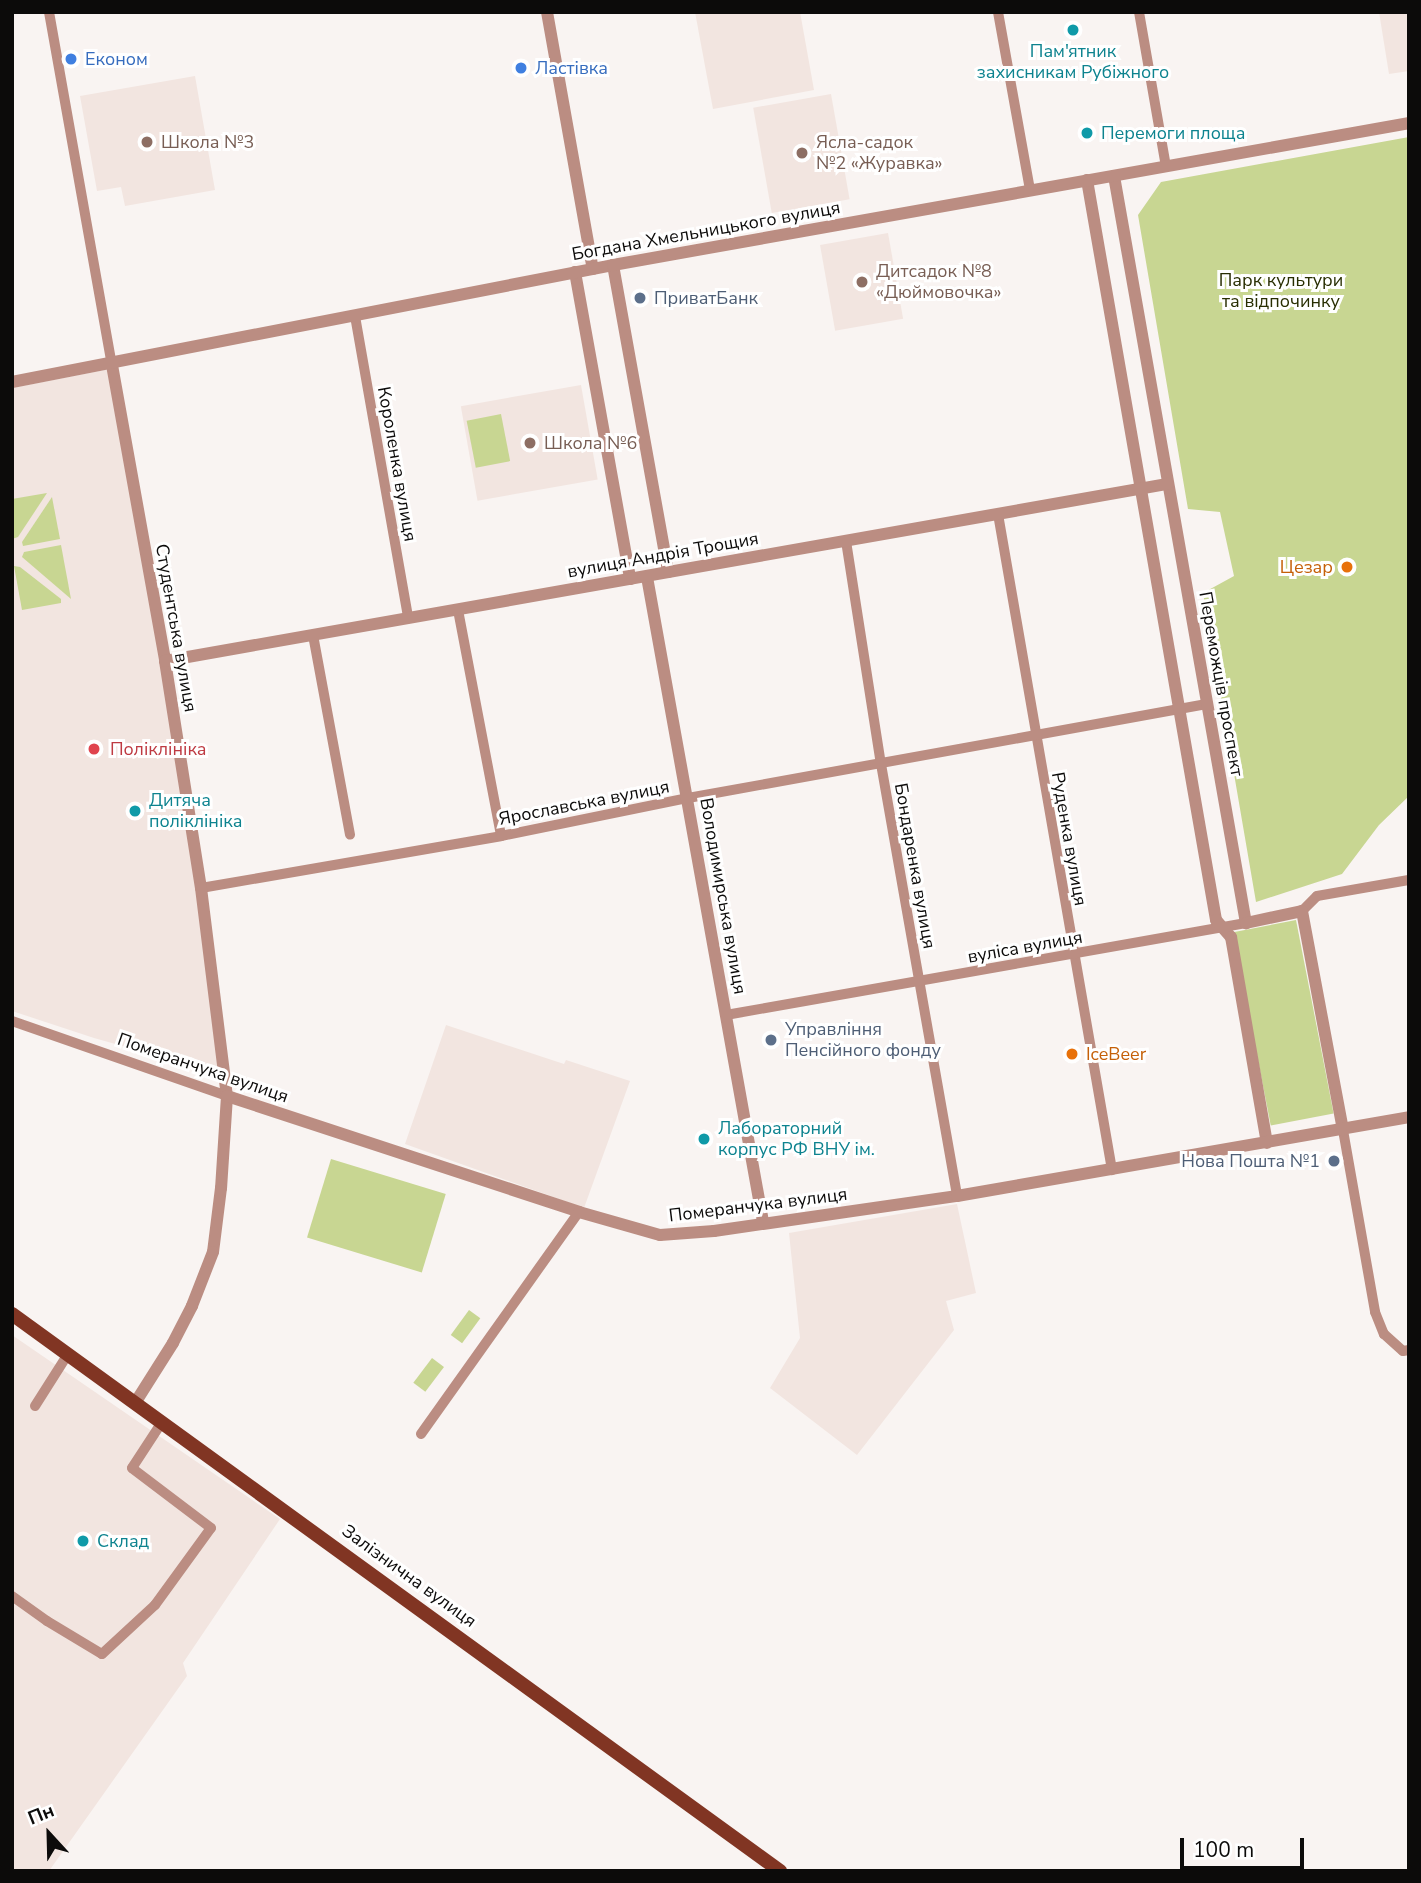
<!DOCTYPE html>
<html>
<head>
<meta charset="utf-8">
<style>
  body { margin:0 }
  #map { position:relative; width:1421px; height:1883px; overflow:hidden; background:#f9f4f2; font-family:"Nunito Sans",sans-serif }
  div>[style] { position:absolute }
  .built>* { inset:0; background:#f2e5e0; transform-origin:0 0 }
  .green>* { inset:0; background:#c8d692; transform-origin:0 0 }
  .minor>* { height:10px; margin:-5px; padding:0 5px; transform-origin:5px; border-radius:5px; background:#bb8d82 }
  .tertiary>* { height:12px; margin:-6px; padding:0 6px; transform-origin:6px; border-radius:6px; background:#bb8d82 }
  .primary>* { height:14px; margin:-7px; padding:0 7px; transform-origin:7px; border-radius:7px; background:#813523 }
  .dots>* { width:19px; height:19px; translate:-50% -50%; box-sizing:border-box; border:4px solid #fff; border-radius:50% }
  span { translate:-50% -50%; white-space:nowrap; text-align:center; line-height:1.15; -webkit-text-stroke:6px #fff; paint-order:stroke }
  .culture-label { font-size:18px; color:#0d838f }
  .left { translate:0 -50%; text-align:left }
  .shop-label { font-size:18px; color:#366cbe }
  .education-label { font-size:18px; color:#785e54 }
  .street-label { font-size:18px; color:#0c0b0a }
  .park-label { font-size:18px; color:#282e02 }
  .service-label { font-size:18px; color:#4e5e75 }
  .right { translate:-100% -50%; text-align:right }
  .food-label { font-size:18px; color:#c56008 }
  .health-label { font-size:18px; color:#be3a42 }
  .frame { position:absolute; inset:0; border:14px solid #0c0b0a; pointer-events:none }
  .north { position:absolute; left:14px; top:1799px; width:70px; height:70px; -webkit-text-stroke:5px #fff; paint-order:stroke; rotate:338deg; font-size:19px; font-weight:700; line-height:28px; text-align:center; color:#0c0b0a }
  .north::after { content:''; display:block; margin:auto; width:24px; height:32px; background:#0c0b0a; clip-path:polygon(50% 0,100% 100%,50% 72%,0 100%) }
  .scale { position:absolute; left:1180px; top:1838px; width:124px; height:32px; box-sizing:border-box; border:4px solid #0c0b0a; border-top:0; padding-left:9px; font-size:21px; line-height:24px; white-space:nowrap; color:#0c0b0a; -webkit-text-stroke:5px #fff; paint-order:stroke }
</style>
</head>
<body>
<div id="map">
  <div class="built">
    <i style="clip-path:polygon(695px 12px,800px 12px,814px 90px,713px 109px)"></i>
    <i style="clip-path:polygon(1379px 12px,1409px 12px,1409px 71px,1389px 74px)"></i>
    <i style="clip-path:polygon(195px 76px,215px 190px,125px 206px,121px 187px,97px 191px,80px 96px)"></i>
    <i style="left:831px;top:94px;width:107px;height:79px;rotate:80deg"></i>
    <i style="left:888px;top:233px;width:87px;height:69px;rotate:80deg"></i>
    <i style="clip-path:polygon(110px 369px,167px 689px,222px 1074px,94px 1038px,12px 1011px,12px 388px)"></i>
    <i style="left:581px;top:385px;width:96px;height:122px;rotate:80deg"></i>
    <i style="clip-path:polygon(446px 1025px,564px 1064px,566px 1060px,630px 1081px,584px 1208px,405px 1144px)"></i>
    <i style="clip-path:polygon(957px 1204px,976px 1293px,946px 1301px,954px 1330px,857px 1455px,770px 1388px,800px 1338px,789px 1233px)"></i>
    <i style="clip-path:polygon(12px 1335px,280px 1519px,183px 1663px,187px 1676px,49px 1871px,12px 1871px)"></i>
  </div>
  <div class="green">
    <i style="clip-path:polygon(1409px 137px,1409px 796px,1379px 825px,1342px 874px,1256px 902px,1203px 593px,1234px 576px,1220px 512px,1188px 509px,1138px 215px,1161px 182px)"></i>
    <i style="left:501px;top:414px;width:48px;height:35px;rotate:79deg"></i>
    <i style="clip-path:polygon(47px 493px,18px 537px,12px 539px,12px 499px)"></i>
    <i style="clip-path:polygon(52px 497px,60px 539px,23px 546px,22px 542px)"></i>
    <i style="clip-path:polygon(61px 545px,71px 599px,22px 557px,24px 552px)"></i>
    <i style="clip-path:polygon(14px 566px,20px 567px,61px 599px,61px 603px,22px 610px)"></i>
    <i style="left:1296px;top:920px;width:197px;height:64px;rotate:79deg"></i>
    <i style="left:331px;top:1159px;width:120px;height:82px;rotate:17deg"></i>
    <i style="left:469px;top:1310px;width:14px;height:31px;rotate:36deg"></i>
    <i style="left:432px;top:1358px;width:15px;height:31px;rotate:37deg"></i>
  </div>
  <div class="minor">
    <i style="left:49px;top:12px;width:359px;rotate:79.9deg"></i>
    <i style="left:998px;top:12px;width:181px;rotate:79.8deg"></i>
    <i style="left:1139px;top:12px;width:156px;rotate:80.1deg"></i>
    <i style="left:355px;top:316px;width:307px;rotate:80deg"></i>
    <i style="left:998px;top:514px;width:666px;rotate:80.14deg"></i>
    <i style="left:846px;top:541px;width:226px;rotate:81.1deg"></i>
    <i style="left:881px;top:764px;width:439px;rotate:80deg"></i>
    <i style="left:458px;top:610px;width:230px;rotate:79.2deg"></i>
    <i style="left:313px;top:635px;width:203px;rotate:79.5deg"></i>
    <i style="left:201px;top:888px;width:304px;rotate:-9.8deg"></i>
    <i style="left:501px;top:836px;width:191px;rotate:-11.5deg"></i>
    <i style="left:688px;top:798px;width:527px;rotate:-10.27deg"></i>
    <i style="left:1302px;top:911px;width:21px;rotate:-45deg"></i>
    <i style="left:1317px;top:896px;width:93px;rotate:-9.9deg"></i>
    <i style="left:726px;top:1015px;width:528px;rotate:-10.03deg"></i>
    <i style="left:12px;top:1021px;width:228px;rotate:19.2deg"></i>
    <i style="left:1343px;top:1130px;width:185px;rotate:80deg"></i>
    <i style="left:1375px;top:1312px;width:24px;rotate:68deg"></i>
    <i style="left:1384px;top:1334px;width:25px;rotate:42deg"></i>
    <i style="left:1403px;top:1351px;width:6px;rotate:-9deg"></i>
    <i style="left:35px;top:1406px;width:62px;rotate:-57.6deg"></i>
    <i style="left:421px;top:1434px;width:272px;rotate:-54.6deg"></i>
    <i style="left:12px;top:1596px;width:43px;rotate:35.5deg"></i>
    <i style="left:47px;top:1621px;width:64px;rotate:31deg"></i>
    <i style="left:102px;top:1654px;width:72px;rotate:-42.8deg"></i>
    <i style="left:155px;top:1605px;width:95px;rotate:-54deg"></i>
    <i style="left:211px;top:1528px;width:99px;rotate:-142.8deg"></i>
    <i style="left:132px;top:1468px;width:55px;rotate:-56.9deg"></i>
  </div>
  <div class="tertiary">
    <i style="left:547px;top:12px;width:261px;rotate:79.9deg"></i>
    <i style="left:1114px;top:176px;width:759px;rotate:79.98deg"></i>
    <i style="left:1246px;top:923px;width:57px;rotate:-12.1deg"></i>
    <i style="left:1302px;top:911px;width:223px;rotate:79.4deg"></i>
    <i style="left:1087px;top:180px;width:751px;rotate:80.11deg"></i>
    <i style="left:1216px;top:920px;width:23px;rotate:49deg"></i>
    <i style="left:1231px;top:937px;width:209px;rotate:80.1deg"></i>
    <i style="left:613px;top:265px;width:312px;rotate:79.8deg"></i>
    <i style="left:575px;top:272px;width:312px;rotate:79.8deg"></i>
    <i style="left:112px;top:365px;width:301px;rotate:79.8deg"></i>
    <i style="left:165px;top:661px;width:230px;rotate:81deg"></i>
    <i style="left:201px;top:888px;width:210px;rotate:82.9deg"></i>
    <i style="left:227px;top:1096px;width:92px;rotate:93.7deg"></i>
    <i style="left:221px;top:1188px;width:64px;rotate:97.1deg"></i>
    <i style="left:213px;top:1252px;width:58px;rotate:111.3deg"></i>
    <i style="left:192px;top:1306px;width:42px;rotate:117.2deg"></i>
    <i style="left:173px;top:1343px;width:71px;rotate:122.3deg"></i>
    <i style="left:12px;top:382px;width:612px;rotate:-11.02deg"></i>
    <i style="left:613px;top:265px;width:809px;rotate:-10.11deg"></i>
    <i style="left:647px;top:577px;width:655px;rotate:79.8deg"></i>
    <i style="left:165px;top:661px;width:1018px;rotate:-10.02deg"></i>
    <i style="left:227px;top:1096px;width:371px;rotate:18.2deg"></i>
    <i style="left:579px;top:1212px;width:84px;rotate:15.9deg"></i>
    <i style="left:660px;top:1235px;width:54px;rotate:-4.2deg"></i>
    <i style="left:714px;top:1231px;width:246px;rotate:-8.2deg"></i>
    <i style="left:957px;top:1196px;width:459px;rotate:-9.9deg"></i>
  </div>
  <div class="primary">
    <i style="left:12px;top:1314px;width:949px;rotate:35.95deg"></i>
  </div>
  <div class="dots">
    <i style="left:1073px;top:30px;background:#0f9aa8"></i>
    <i style="left:71px;top:59px;background:#3f7fe0"></i>
    <i style="left:521px;top:68px;background:#3f7fe0"></i>
    <i style="left:1087px;top:133px;background:#0f9aa8"></i>
    <i style="left:147px;top:142px;background:#8d6e63"></i>
    <i style="left:802px;top:153px;background:#8d6e63"></i>
    <i style="left:862px;top:282px;background:#8d6e63"></i>
    <i style="left:640px;top:298px;background:#5c6f8a"></i>
    <i style="left:530px;top:443px;background:#8d6e63"></i>
    <i style="left:1347px;top:567px;background:#e8710a"></i>
    <i style="left:94px;top:749px;background:#e0444e"></i>
    <i style="left:135px;top:811px;background:#0f9aa8"></i>
    <i style="left:771px;top:1040px;background:#5c6f8a"></i>
    <i style="left:1072px;top:1054px;background:#e8710a"></i>
    <i style="left:704px;top:1139px;background:#0f9aa8"></i>
    <i style="left:1334px;top:1161px;background:#5c6f8a"></i>
    <i style="left:83px;top:1541px;background:#0f9aa8"></i>
  </div>
  <div class="culture-label">
    <span style="left:1073px;top:62px">Пам'ятник<br>захисникам Рубіжного</span>
    <span class="left" style="left:1101px;top:133px">Перемоги площа</span>
    <span class="left" style="left:149px;top:811px">Дитяча<br>поліклініка</span>
    <span class="left" style="left:718px;top:1139px">Лабораторний<br>корпус РФ ВНУ ім.</span>
    <span class="left" style="left:97px;top:1541px">Склад</span>
  </div>
  <div class="shop-label">
    <span class="left" style="left:85px;top:59px">Економ</span>
    <span class="left" style="left:535px;top:68px">Ластівка</span>
  </div>
  <div class="education-label">
    <span class="left" style="left:161px;top:142px">Школа №3</span>
    <span class="left" style="left:816px;top:153px">Ясла-садок<br>№2 «Журавка»</span>
    <span class="left" style="left:876px;top:282px">Дитсадок №8<br>«Дюймовочка»</span>
    <span class="left" style="left:544px;top:443px">Школа №6</span>
  </div>
  <div class="street-label">
    <span style="left:706px;top:231px;rotate:-10deg">Богдана Хмельницького вулиця</span>
    <span style="left:397px;top:464px;rotate:80deg">Короленка вулиця</span>
    <span style="left:663px;top:555px;rotate:-10deg">вулиця Андрія Трощия</span>
    <span style="left:176px;top:628px;rotate:80deg">Студентська вулиця</span>
    <span style="left:1221px;top:684px;rotate:80deg">Переможців проспект</span>
    <span style="left:584px;top:803px;rotate:-11deg">Ярославська вулиця</span>
    <span style="left:1069px;top:839px;rotate:80deg">Руденка вулиця</span>
    <span style="left:915px;top:866px;rotate:80deg">Бондаренка вулиця</span>
    <span style="left:723px;top:896px;rotate:80deg">Володимирська вулиця</span>
    <span style="left:1025px;top:947px;rotate:-10deg">вуліса вулиця</span>
    <span style="left:203px;top:1068px;rotate:19deg">Померанчука вулиця</span>
    <span style="left:758px;top:1205px;rotate:-7deg">Померанчука вулиця</span>
    <span style="left:409px;top:1576px;rotate:36deg">Залізнична вулиця</span>
  </div>
  <div class="park-label">
    <span style="left:1281px;top:291px">Парк культури<br>та відпочинку</span>
  </div>
  <div class="service-label">
    <span class="left" style="left:654px;top:298px">ПриватБанк</span>
    <span class="left" style="left:785px;top:1040px">Управління<br>Пенсійного фонду</span>
    <span class="right" style="left:1320px;top:1161px">Нова Пошта №1</span>
  </div>
  <div class="food-label">
    <span class="right" style="left:1333px;top:567px">Цезар</span>
    <span class="left" style="left:1086px;top:1054px">IceBeer</span>
  </div>
  <div class="health-label">
    <span class="left" style="left:110px;top:749px">Поліклініка</span>
  </div>
  <div class="frame"></div>
  <div class="north">Пн</div>
  <div class="scale">100 m</div>
</div>
</body>
</html>
